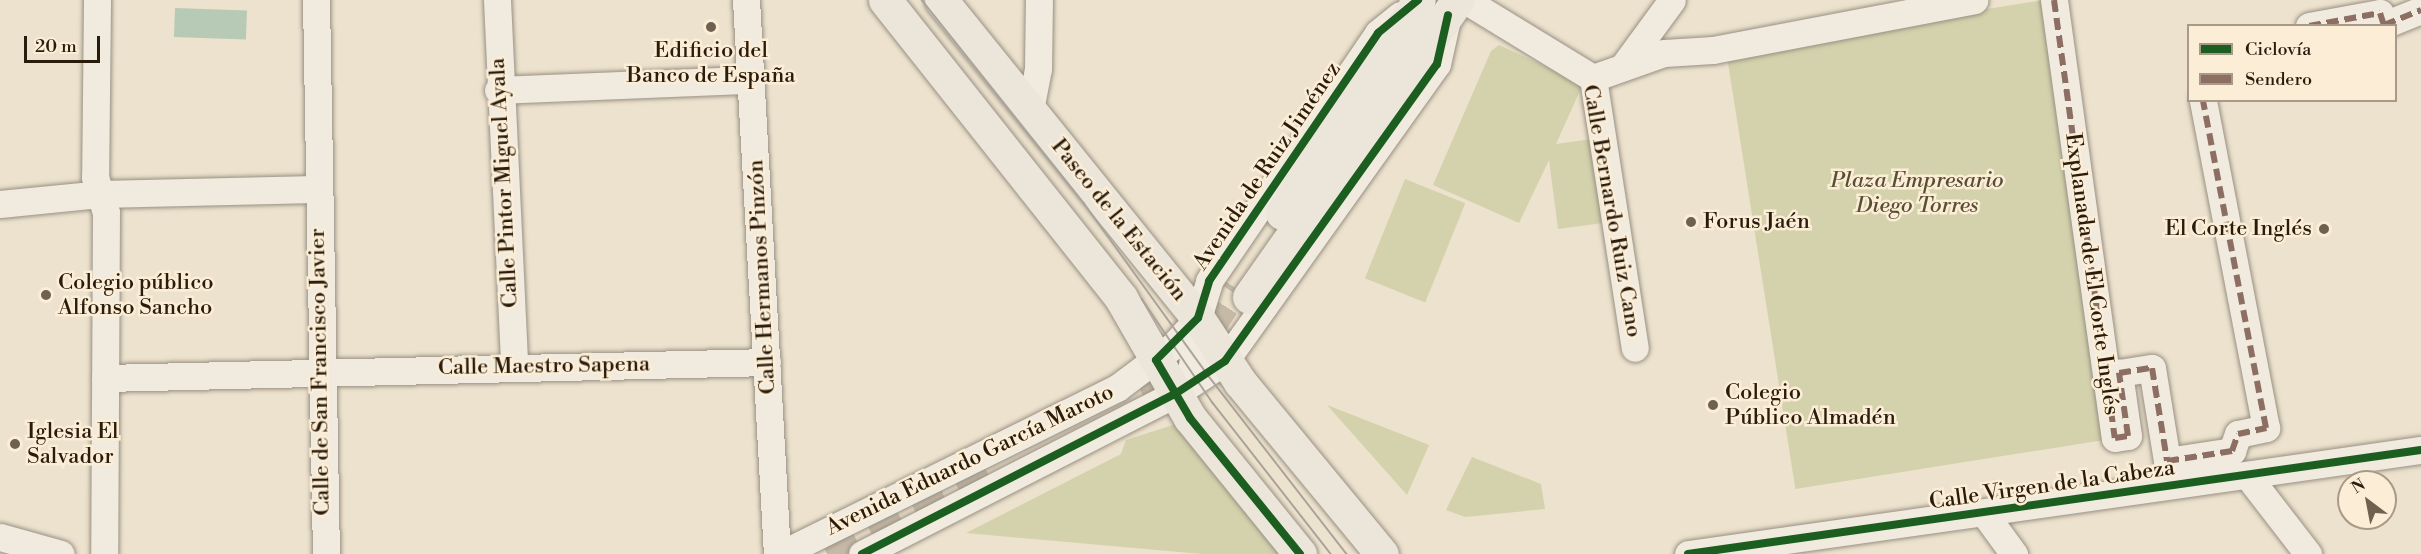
<!DOCTYPE html>
<html>
<head>
<meta charset="utf-8">
<style>
  body { margin:0 }
  #map { position:relative; width:2421px; height:554px; overflow:hidden; background:#ede2cd; font-family:"Libre Bodoni",serif }
  div>[style] { position:absolute }
  .green>* { inset:0; background:#d4d2ac; transform-origin:0 0 }
  .water>* { inset:0; background:#b6cab6; transform-origin:0 0 }
  .major-tunnel>* { height:33px; margin-top:-16.5px; transform-origin:0; background:repeating-linear-gradient(90deg,#c6baa7 0 33px,transparent 0 49px) }
  .roads { filter:drop-shadow(0 0 2px #989083) drop-shadow(0 0 2px #989083) }
  .minor>* { height:27px; margin:-13.5px; padding:0 13.5px; transform-origin:13.5px; border-radius:13.5px; background:#f0eadf }
  .major>* { height:33px; margin:-16.5px; padding:0 16.5px; transform-origin:16.5px; border-radius:16.5px; background:#ece5da }
  .tram>* { height:1.5px; margin:-0.75px; padding:0 0.75px; transform-origin:0.75px; border-radius:0.75px; background:#a9a39a }
  .quiet>* { height:6px; margin-top:-3px; transform-origin:0; background:repeating-linear-gradient(90deg,#8d6e63 0 12px,transparent 0 18px) }
  .cycleway>* { height:8px; margin:-4px; padding:0 4px; transform-origin:4px; border-radius:4px; background:#1b5e20 }
  .dots>* { width:16px; height:16px; translate:-50% -50%; box-sizing:border-box; border:3px solid #fceed6; border-radius:50% }
  span { translate:-50% -50%; white-space:nowrap; text-align:center; line-height:1.15; -webkit-text-stroke:5px #fceed6; paint-order:stroke }
  .poi-label { font-size:22px; color:#2a1c0d }
  .left { translate:0 -50%; text-align:left }
  .right { translate:-100% -50%; text-align:right }
  .street-label { font-size:22px; color:#2a1c0d }
  .park-label { font-size:22px; color:#574e35; font-style:italic }
  .legend { position:absolute; left:2187px; top:24px; width:210px; height:78px; box-sizing:border-box; background:#fceed6; border:2px solid #a89a86; margin:0; padding:8px 10px; list-style:none; font-size:18px; color:#2a1c0d }
  .legend li { display:flex; align-items:center; gap:12px; height:30px }
  .legend b { width:30px; border:2px solid #a89a86 }
  .north { position:absolute; left:2337px; top:470px; width:60px; height:60px; box-sizing:border-box; background:#fceed6; border:2px solid #a89a86; border-radius:50%; rotate:328deg; font-size:16px; font-weight:700; line-height:24px; text-align:center; color:#2a1c0d }
  .north::after { content:''; display:block; margin:auto; width:21px; height:27px; background:#6e6150; clip-path:polygon(50% 0,100% 100%,50% 72%,0 100%) }
  .scale { position:absolute; left:24px; top:36px; width:76px; height:27px; box-sizing:border-box; border:3px solid #2a1c0d; border-top:0; padding-left:8px; font-size:18px; line-height:21px; white-space:nowrap; color:#2a1c0d; -webkit-text-stroke:4px #fceed6; paint-order:stroke }
</style>
</head>
<body>
<div id="map">
  <div class="green">
    <i style="left:2044px;top:0;width:444px;height:322px;rotate:81deg"></i>
    <i style="clip-path:polygon(1499px 45px,1583px 84px,1556px 144px,1592px 139px,1603px 223px,1558px 229px,1549px 160px,1519px 223px,1433px 185px,1491px 51px)"></i>
    <i style="left:1405px;top:179px;width:65px;height:107px;rotate:22deg"></i>
    <i style="clip-path:polygon(1327px 405px,1429px 445px,1407px 495px)"></i>
    <i style="clip-path:polygon(1176px 424px,1284px 554px,1202px 554px,966px 533px,1121px 454px,1126px 440px)"></i>
    <i style="clip-path:polygon(1472px 457px,1541px 484px,1545px 509px,1465px 517px,1446px 510px)"></i>
  </div>
  <div class="water">
    <i style="left:175px;top:8px;width:72px;height:29px;rotate:2deg"></i>
  </div>
  <div class="major-tunnel">
    <i style="left:1137px;top:383px;width:37px;rotate:-26deg"></i>
    <i style="left:1170px;top:367px;width:49px;rotate:-45deg"></i>
    <i style="left:1205px;top:332px;width:54px;rotate:-57.2deg"></i>
    <i style="left:827px;top:554px;width:187px;rotate:-26deg"></i>
  </div>
  <div class="roads">
    <div class="minor">
      <i style="left:97px;top:0;width:177px;rotate:90.6deg"></i>
      <i style="left:95px;top:177px;width:37px;rotate:73deg"></i>
      <i style="left:106px;top:212px;width:342px;rotate:90.3deg"></i>
      <i style="left:316px;top:0;width:554px;rotate:88.97deg"></i>
      <i style="left:497px;top:0;width:365px;rotate:87.3deg"></i>
      <i style="left:746px;top:0;width:555px;rotate:86.8deg"></i>
      <i style="left:1465px;top:0;width:150px;rotate:31.4deg"></i>
      <i style="left:1593px;top:78px;width:273px;rotate:81.2deg"></i>
      <i style="left:2054px;top:0;width:442px;rotate:82.1deg"></i>
      <i style="left:2115px;top:438px;width:13px;rotate:-9deg"></i>
      <i style="left:2128px;top:436px;width:64px;rotate:-98.1deg"></i>
      <i style="left:2119px;top:373px;width:33px;rotate:-9deg"></i>
      <i style="left:2152px;top:368px;width:94px;rotate:80.8deg"></i>
      <i style="left:2167px;top:461px;width:66px;rotate:-8.7deg"></i>
      <i style="left:2232px;top:451px;width:18px;rotate:-71deg"></i>
      <i style="left:2238px;top:434px;width:29px;rotate:-12deg"></i>
      <i style="left:2266px;top:428px;width:334px;rotate:-100.9deg"></i>
      <i style="left:2309px;top:26px;width:72px;rotate:-10.4deg"></i>
      <i style="left:2380px;top:13px;width:13px;rotate:72deg"></i>
      <i style="left:2384px;top:25px;width:40px;rotate:-22deg"></i>
      <i style="left:1625px;top:64px;width:79px;rotate:-53.7deg"></i>
      <i style="left:1593px;top:78px;width:75px;rotate:-19.4deg"></i>
      <i style="left:1664px;top:53px;width:49px;rotate:-3.5deg"></i>
      <i style="left:1713px;top:50px;width:266px;rotate:-10.8deg"></i>
      <i style="left:498px;top:90px;width:252px;rotate:-2.3deg"></i>
      <i style="left:1030px;top:110px;width:42px;rotate:-79deg"></i>
      <i style="left:1038px;top:69px;width:69px;rotate:-89.2deg"></i>
      <i style="left:0;top:204px;width:100px;rotate:-5.7deg"></i>
      <i style="left:100px;top:194px;width:216px;rotate:-1.3deg"></i>
      <i style="left:105px;top:378px;width:662px;rotate:-1.38deg"></i>
      <i style="left:1176px;top:393px;width:25px;rotate:-53deg"></i>
      <i style="left:1191px;top:373px;width:55px;rotate:-82.7deg"></i>
      <i style="left:1198px;top:318px;width:39px;rotate:-73deg"></i>
      <i style="left:1209px;top:281px;width:300px;rotate:-55.7deg"></i>
      <i style="left:1378px;top:33px;width:28px;rotate:-39deg"></i>
      <i style="left:2247px;top:475px;width:100px;rotate:52.3deg"></i>
      <i style="left:1984px;top:513px;width:51px;rotate:53.8deg"></i>
      <i style="left:0;top:537px;width:63px;rotate:15.6deg"></i>
      <i style="left:781px;top:554px;width:375px;rotate:-26.3deg"></i>
      <i style="left:1117px;top:388px;width:70px;rotate:-36.9deg"></i>
      <i style="left:1173px;top:346px;width:38px;rotate:-48deg"></i>
      <i style="left:862px;top:554px;width:352px;rotate:-27.1deg"></i>
      <i style="left:1175px;top:394px;width:60px;rotate:-33.4deg"></i>
      <i style="left:1225px;top:361px;width:365px;rotate:-54.5deg"></i>
      <i style="left:1437px;top:64px;width:46px;rotate:-77.5deg"></i>
      <i style="left:1688px;top:554px;width:740px;rotate:-8.08deg"></i>
    </div>
    <div class="major">
      <i style="left:885px;top:0;width:380px;rotate:51.6deg"></i>
      <i style="left:1121px;top:298px;width:138px;rotate:60.1deg"></i>
      <i style="left:1190px;top:418px;width:175px;rotate:51deg"></i>
      <i style="left:941px;top:0;width:409px;rotate:51.1deg"></i>
      <i style="left:1198px;top:318px;width:77px;rotate:56.7deg"></i>
      <i style="left:1240px;top:382px;width:223px;rotate:50.5deg"></i>
      <i style="left:1282px;top:213px;width:253px;rotate:-57.3deg"></i>
      <i style="left:1249px;top:297px;width:363px;rotate:-54.9deg"></i>
    </div>
  </div>
  <div class="tram">
    <i style="left:922px;top:0;width:260px;rotate:51.4deg"></i>
    <i style="left:1084px;top:203px;width:212px;rotate:54.2deg"></i>
    <i style="left:1208px;top:375px;width:227px;rotate:52.2deg"></i>
    <i style="left:1142px;top:299px;width:126px;rotate:55.7deg"></i>
    <i style="left:1213px;top:403px;width:192px;rotate:52deg"></i>
  </div>
  <div class="quiet">
    <i style="left:2054px;top:0;width:442px;rotate:82.1deg"></i>
    <i style="left:2115px;top:438px;width:13px;rotate:-9deg"></i>
    <i style="left:2128px;top:436px;width:64px;rotate:-98.1deg"></i>
    <i style="left:2119px;top:373px;width:33px;rotate:-9deg"></i>
    <i style="left:2152px;top:368px;width:94px;rotate:80.8deg"></i>
    <i style="left:2167px;top:461px;width:66px;rotate:-8.7deg"></i>
    <i style="left:2232px;top:451px;width:18px;rotate:-71deg"></i>
    <i style="left:2238px;top:434px;width:29px;rotate:-12deg"></i>
    <i style="left:2266px;top:428px;width:334px;rotate:-100.9deg"></i>
    <i style="left:2309px;top:26px;width:72px;rotate:-10.4deg"></i>
    <i style="left:2380px;top:13px;width:13px;rotate:72deg"></i>
    <i style="left:2384px;top:25px;width:40px;rotate:-22deg"></i>
  </div>
  <div class="cycleway">
    <i style="left:862px;top:554px;width:352px;rotate:-27.1deg"></i>
    <i style="left:1175px;top:394px;width:60px;rotate:-33.4deg"></i>
    <i style="left:1225px;top:361px;width:365px;rotate:-54.5deg"></i>
    <i style="left:1437px;top:64px;width:50px;rotate:-77.3deg"></i>
    <i style="left:1300px;top:554px;width:175px;rotate:-129deg"></i>
    <i style="left:1190px;top:418px;width:67px;rotate:-120.4deg"></i>
    <i style="left:1156px;top:360px;width:59px;rotate:-45deg"></i>
    <i style="left:1198px;top:318px;width:39px;rotate:-73deg"></i>
    <i style="left:1209px;top:281px;width:300px;rotate:-55.7deg"></i>
    <i style="left:1378px;top:33px;width:52px;rotate:-39.5deg"></i>
    <i style="left:1688px;top:554px;width:740px;rotate:-8.08deg"></i>
  </div>
  <div class="dots">
    <i style="left:711px;top:27px;background:#6e6150"></i>
    <i style="left:1691px;top:222px;background:#6e6150"></i>
    <i style="left:2324px;top:229px;background:#6e6150"></i>
    <i style="left:46px;top:295px;background:#6e6150"></i>
    <i style="left:1713px;top:405px;background:#6e6150"></i>
    <i style="left:15px;top:444px;background:#6e6150"></i>
  </div>
  <div class="poi-label">
    <span style="left:711px;top:63px">Edificio del<br>Banco de España</span>
    <span class="left" style="left:1703px;top:222px">Forus Jaén</span>
    <span class="right" style="left:2312px;top:229px">El Corte Inglés</span>
    <span class="left" style="left:58px;top:295px">Colegio público<br>Alfonso Sancho</span>
    <span class="left" style="left:1725px;top:405px">Colegio<br>Público Almadén</span>
    <span class="left" style="left:27px;top:444px">Iglesia El<br>Salvador</span>
  </div>
  <div class="street-label">
    <span style="left:1267px;top:166px;rotate:-56deg">Avenida de Ruiz Jiménez</span>
    <span style="left:504px;top:183px;rotate:-93deg">Calle Pintor Miguel Ayala</span>
    <span style="left:1612px;top:211px;rotate:80deg">Calle Bernardo Ruiz Cano</span>
    <span style="left:1119px;top:220px;rotate:51deg">Paseo de la Estación</span>
    <span style="left:2092px;top:274px;rotate:82deg">Explanada de El Corte Inglés</span>
    <span style="left:762px;top:277px;rotate:-93deg">Calle Hermanos Pinzón</span>
    <span style="left:544px;top:366px;rotate:-1deg">Calle Maestro Sapena</span>
    <span style="left:320px;top:372px;rotate:-91deg">Calle de San Francisco Javier</span>
    <span style="left:970px;top:460px;rotate:-26deg">Avenida Eduardo García Maroto</span>
    <span style="left:2052px;top:485px;rotate:-8deg">Calle Virgen de la Cabeza</span>
  </div>
  <div class="park-label">
    <span style="left:1917px;top:193px">Plaza Empresario<br>Diego Torres</span>
  </div>
  <ul class="legend">
  <li><b style="height:8px;background:#1b5e20"></b>Ciclovía</li>
  <li><b style="height:8px;background:#8d6e63"></b>Sendero</li>
  </ul>
  <div class="north">N</div>
  <div class="scale">20 m</div>
</div>
</body>
</html>
